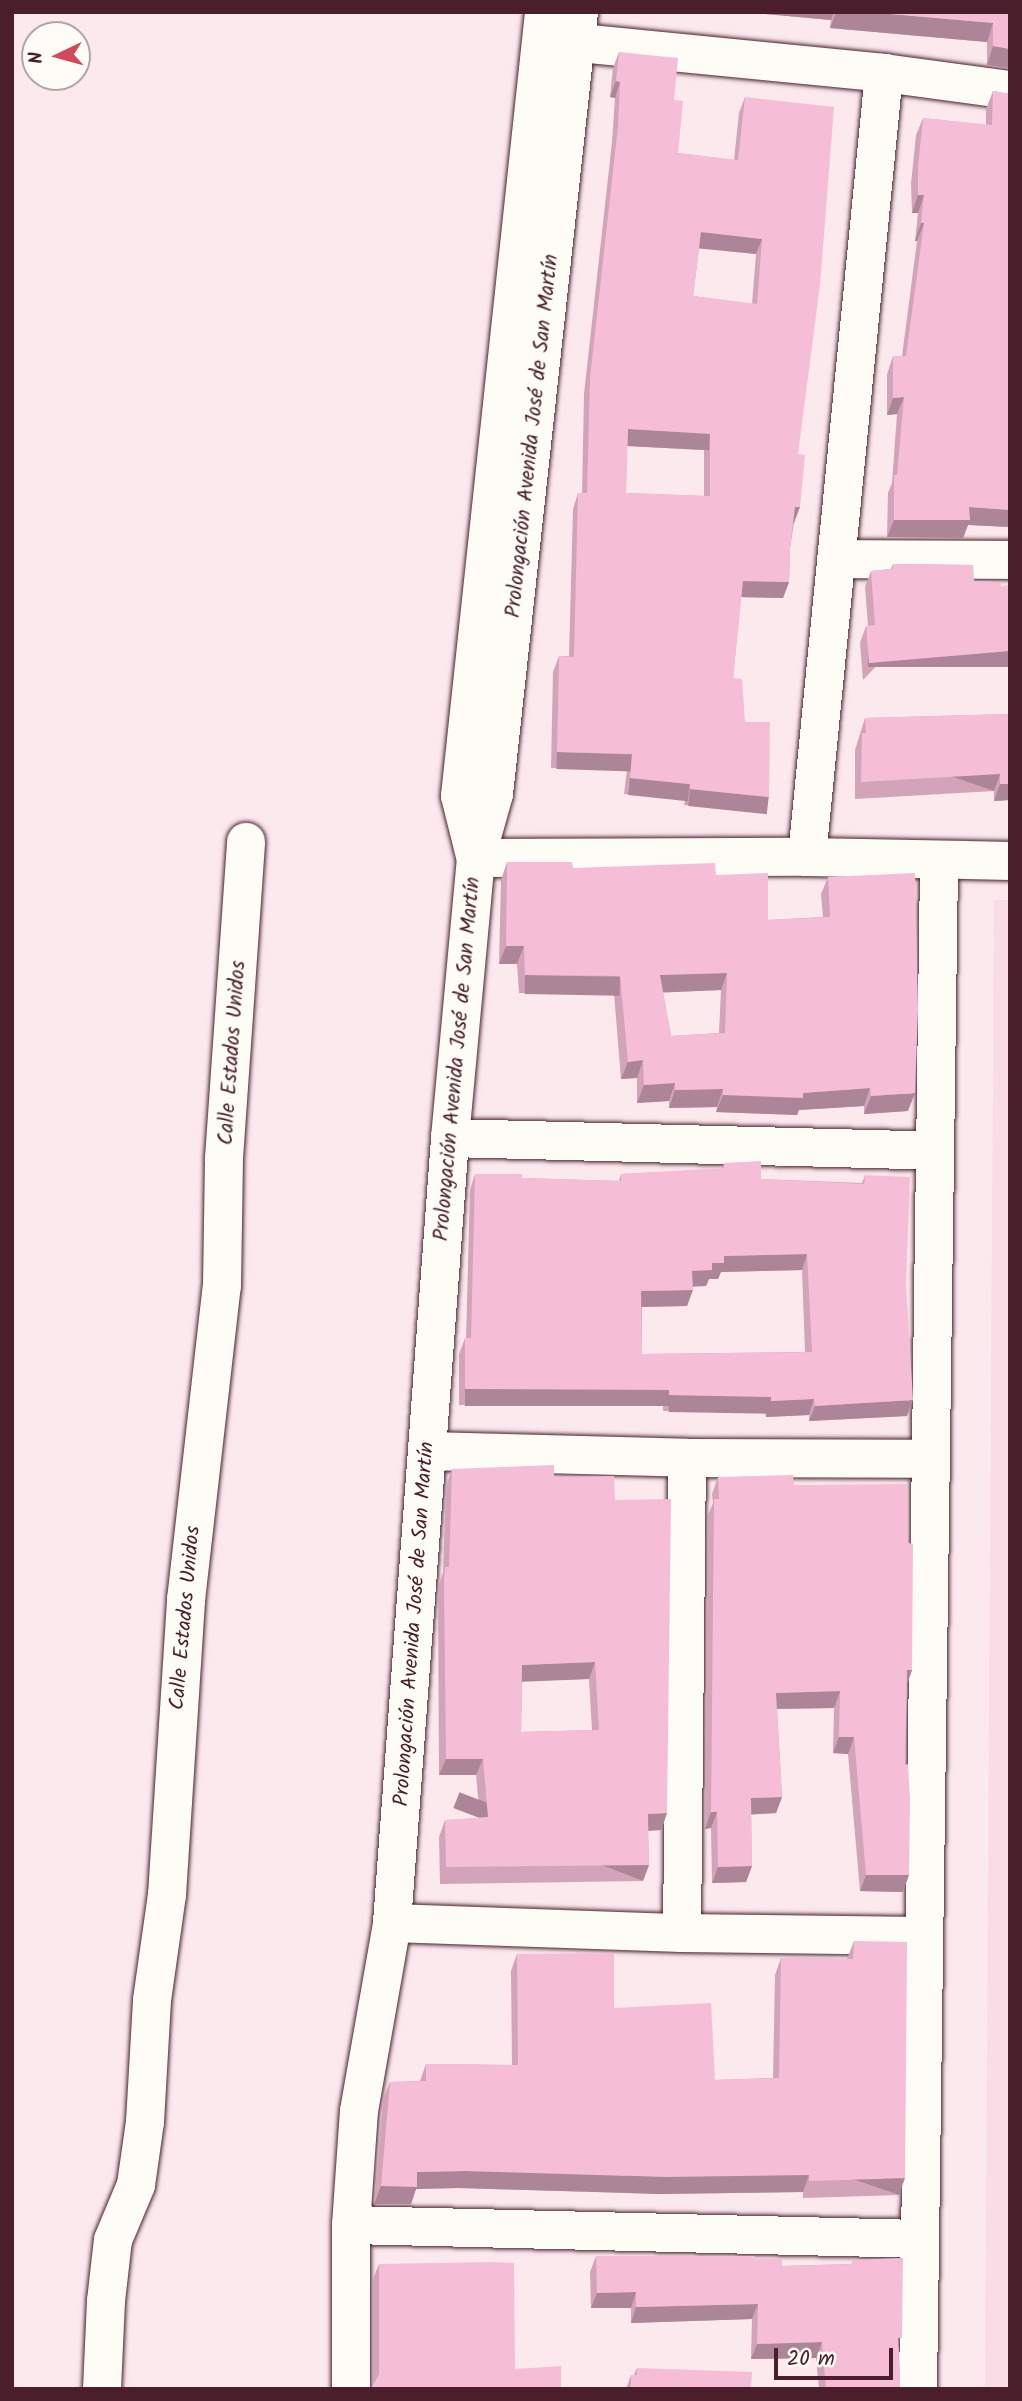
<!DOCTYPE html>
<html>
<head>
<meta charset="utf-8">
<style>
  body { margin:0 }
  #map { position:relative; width:1022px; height:2401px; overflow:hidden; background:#fbe9ed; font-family:Kalam,sans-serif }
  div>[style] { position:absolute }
  .built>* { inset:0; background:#f9dce6 }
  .roads { filter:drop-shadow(0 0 2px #4a1f2b) drop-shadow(0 0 2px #4a1f2b) }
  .minor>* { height:38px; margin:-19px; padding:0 19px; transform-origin:19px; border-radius:19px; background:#fdfcf7 }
  .wall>* { inset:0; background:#d3a3b8 }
  .shaded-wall>* { inset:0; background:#ac8596; transform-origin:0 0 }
  .building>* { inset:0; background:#f5bed6 }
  span { translate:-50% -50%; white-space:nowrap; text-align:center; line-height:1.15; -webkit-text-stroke:5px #fdfcf7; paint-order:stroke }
  .street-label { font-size:21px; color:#4a1f2b }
  .frame { position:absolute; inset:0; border:14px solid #4a1f2b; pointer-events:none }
  .north { position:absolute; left:21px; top:21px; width:70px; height:70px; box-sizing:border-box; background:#fdfcf7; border:2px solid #b5a4a5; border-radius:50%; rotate:265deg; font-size:19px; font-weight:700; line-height:28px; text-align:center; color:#4a1f2b }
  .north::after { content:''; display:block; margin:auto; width:24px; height:32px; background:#d1495b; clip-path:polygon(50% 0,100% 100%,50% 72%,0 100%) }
  .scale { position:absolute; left:774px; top:2348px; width:119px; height:32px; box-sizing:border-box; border:4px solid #4a1f2b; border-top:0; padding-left:9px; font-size:21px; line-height:24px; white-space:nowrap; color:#4a1f2b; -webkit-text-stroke:5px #fdfcf7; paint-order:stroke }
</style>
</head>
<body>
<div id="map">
  <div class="built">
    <i style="clip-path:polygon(994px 900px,1010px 900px,1010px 2389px,985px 2389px)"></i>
  </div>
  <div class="roads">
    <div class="minor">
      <i style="left:549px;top:40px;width:337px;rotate:5.6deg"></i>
      <i style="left:884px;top:73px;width:127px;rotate:7.7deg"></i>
      <i style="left:837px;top:559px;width:173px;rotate:0.3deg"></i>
      <i style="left:475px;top:856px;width:62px;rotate:-104deg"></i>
      <i style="left:460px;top:796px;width:788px;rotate:-83.88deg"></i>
      <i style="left:807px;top:857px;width:788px;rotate:-84.39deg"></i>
      <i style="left:476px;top:858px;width:331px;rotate:-0.2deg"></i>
      <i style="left:807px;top:857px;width:203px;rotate:1.1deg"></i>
      <i style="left:450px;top:1138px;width:485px;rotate:1.5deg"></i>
      <i style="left:428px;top:1451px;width:259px;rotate:1.5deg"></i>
      <i style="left:687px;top:1458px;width:244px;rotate:0.2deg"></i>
      <i style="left:392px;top:1923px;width:290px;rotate:2deg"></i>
      <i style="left:682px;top:1933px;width:242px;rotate:0.7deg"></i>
      <i style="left:682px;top:1933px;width:475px;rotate:-89.4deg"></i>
      <i style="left:351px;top:2225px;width:569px;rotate:1.41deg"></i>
      <i style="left:102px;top:2389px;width:88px;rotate:-87.4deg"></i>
      <i style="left:106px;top:2301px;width:61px;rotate:-83.5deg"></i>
      <i style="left:113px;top:2240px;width:60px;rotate:-67.3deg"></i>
      <i style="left:136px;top:2185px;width:64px;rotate:-81.9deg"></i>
      <i style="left:145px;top:2122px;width:122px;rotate:-86.7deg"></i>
      <i style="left:152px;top:2000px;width:106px;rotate:-81.9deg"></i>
      <i style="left:167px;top:1895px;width:296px;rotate:-86.3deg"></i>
      <i style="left:186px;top:1600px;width:316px;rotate:-83.5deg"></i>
      <i style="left:222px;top:1286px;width:128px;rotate:-89.1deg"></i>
      <i style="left:224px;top:1158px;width:317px;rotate:-86deg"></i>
      <i style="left:351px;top:2389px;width:164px;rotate:-90deg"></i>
      <i style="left:351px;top:2225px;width:114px;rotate:-86deg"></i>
      <i style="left:359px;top:2111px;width:191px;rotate:-80deg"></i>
      <i style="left:392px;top:1923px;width:787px;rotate:-85.77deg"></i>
      <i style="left:450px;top:1138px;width:281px;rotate:-84.7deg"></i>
      <i style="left:476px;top:858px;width:66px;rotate:-74.3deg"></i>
      <i style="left:494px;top:794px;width:787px;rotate:-83.8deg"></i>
      <i style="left:918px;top:2389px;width:1529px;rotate:-89.21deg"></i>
    </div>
  </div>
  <div class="wall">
    <i style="clip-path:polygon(743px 12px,1010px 12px,1010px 68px,987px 65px,987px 42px,830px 28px,831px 20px)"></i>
    <i style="clip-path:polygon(evenodd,619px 52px,674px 100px,678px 153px,734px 160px,739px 113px,745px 97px,798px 454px,794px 523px,790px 548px,789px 582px,783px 598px,741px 597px,733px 678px,745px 722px,769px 797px,763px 813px,684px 805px,685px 800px,624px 794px,627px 770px,551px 768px,553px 672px,559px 656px,569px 656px,573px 509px,578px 493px,582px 493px,584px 394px,612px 142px,615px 98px,610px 97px,613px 68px,619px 52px,699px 248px,756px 254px,752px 304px,693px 296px,699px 248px,619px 52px,627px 446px,704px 450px,704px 496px,626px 493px,627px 446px)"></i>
    <i style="clip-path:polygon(993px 91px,1010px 94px,1010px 527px,968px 525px,963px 538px,887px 537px,888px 493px,892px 483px,897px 414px,887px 415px,887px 374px,893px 356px,902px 356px,917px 241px,915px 241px,918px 213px,912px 213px,911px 184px,916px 135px,923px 118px,986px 125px,986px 109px)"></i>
    <i style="clip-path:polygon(893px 564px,973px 565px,863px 680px,860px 643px,866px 626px,868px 626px,865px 587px,871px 571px,891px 569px)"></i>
    <i style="clip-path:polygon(1010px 714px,1010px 800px,994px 801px,994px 791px,855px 799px,855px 750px,865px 718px)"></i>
    <i style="clip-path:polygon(evenodd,507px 862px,573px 868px,716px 875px,768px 920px,823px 917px,821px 894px,828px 877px,908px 1111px,864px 1114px,864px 1106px,799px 1110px,797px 1115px,716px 1112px,717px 1107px,669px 1108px,669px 1101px,637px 1103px,637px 1078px,621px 1079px,614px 994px,519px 993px,517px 964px,499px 964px,501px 880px,507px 862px,721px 990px,719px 1033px,671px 1036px,663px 992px,721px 990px)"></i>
    <i style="clip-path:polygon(evenodd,724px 1163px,761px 1179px,862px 1183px,865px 1175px,906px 1284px,907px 1416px,809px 1421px,809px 1415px,766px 1417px,765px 1413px,663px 1411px,663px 1406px,459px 1405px,459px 1354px,465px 1338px,466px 1338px,470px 1190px,475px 1174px,522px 1178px,619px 1181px,621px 1174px,722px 1169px,724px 1163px,802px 1270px,805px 1352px,642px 1354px,642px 1307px,687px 1306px,693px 1286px,706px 1286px,709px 1279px,718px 1279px,721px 1272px,802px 1270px)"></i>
    <i style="clip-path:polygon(evenodd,452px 1469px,554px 1477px,615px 1500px,667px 1813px,661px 1830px,648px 1831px,649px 1865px,643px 1881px,440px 1884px,439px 1837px,445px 1820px,480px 1818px,476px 1775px,439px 1775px,438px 1597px,439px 1584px,443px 1573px,446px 1486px,452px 1469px,589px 1679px,592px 1730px,521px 1732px,522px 1681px,589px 1679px)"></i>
    <i style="clip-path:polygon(718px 1477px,794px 1485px,908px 1543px,912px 1670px,907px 1684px,903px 1892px,860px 1891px,848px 1754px,833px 1753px,834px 1708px,777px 1709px,782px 1797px,776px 1813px,751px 1814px,752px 1866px,746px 1882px,712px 1883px,711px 1828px,705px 1829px,708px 1515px,713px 1503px,712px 1494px)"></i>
    <i style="clip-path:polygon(854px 1941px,899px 2195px,803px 2198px,803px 2192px,660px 2194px,458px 2188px,416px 2189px,411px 2204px,374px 2204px,383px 2099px,390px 2082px,420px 2081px,426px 2064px,512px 2065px,511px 1971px,517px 1954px,614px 2008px,715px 2080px,773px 2078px,775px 1975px,781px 1958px,847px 1959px)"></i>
    <i style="clip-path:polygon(596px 2256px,755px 2259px,782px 2266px,852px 2264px,853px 2260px,899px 2348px,900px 2389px,819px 2389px,816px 2358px,751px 2359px,752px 2319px,631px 2323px,631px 2308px,591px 2308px,590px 2272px)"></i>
    <i style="clip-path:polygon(379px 2264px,515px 2369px,373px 2385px,373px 2279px)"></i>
    <i style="clip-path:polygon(637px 2368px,751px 2389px,626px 2389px,631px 2375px,634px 2375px)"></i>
  </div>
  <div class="shaded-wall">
    <i style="clip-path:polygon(743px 12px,834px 12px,831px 20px)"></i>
    <i style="clip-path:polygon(836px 12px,867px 12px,993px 23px,987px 42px,830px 28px)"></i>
    <i style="clip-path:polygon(993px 46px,1010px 49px,1010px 68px,987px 65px)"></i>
    <i style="clip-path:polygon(616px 81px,620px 82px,615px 98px,610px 97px)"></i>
    <i style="clip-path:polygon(918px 195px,924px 195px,918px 213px,912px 213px)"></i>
    <i style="clip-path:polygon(921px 223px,924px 223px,917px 241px,915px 241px)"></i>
    <i style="clip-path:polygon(701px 232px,762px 239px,756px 254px,695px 248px)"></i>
    <i style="clip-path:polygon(904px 397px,897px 414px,887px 415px,893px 398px)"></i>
    <i style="left:628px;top:429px;width:82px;height:17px;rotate:3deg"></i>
    <i style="clip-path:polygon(795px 507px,800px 507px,794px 523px,789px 523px)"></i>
    <i style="clip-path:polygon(969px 507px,1010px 510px,1010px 527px,968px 525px,963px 538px,887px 537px,894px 520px)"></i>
    <i style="clip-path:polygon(743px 581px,789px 582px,783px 598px,737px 597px)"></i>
    <i style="left:1010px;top:651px;width:16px;height:142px;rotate:90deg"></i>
    <i style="left:557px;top:752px;width:75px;height:17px;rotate:2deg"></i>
    <i style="left:1000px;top:774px;width:18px;height:139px;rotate:109deg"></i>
    <i style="left:630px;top:778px;width:60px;height:17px;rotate:6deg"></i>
    <i style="clip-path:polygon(1000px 784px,1010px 784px,1010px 800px,994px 801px)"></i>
    <i style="left:690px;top:789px;width:79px;height:17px;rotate:6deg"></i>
    <i style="clip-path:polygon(506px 946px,524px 946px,517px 964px,499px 964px)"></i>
    <i style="clip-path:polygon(727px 973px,721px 990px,653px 993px,660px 975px)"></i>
    <i style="left:525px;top:975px;width:95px;height:19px;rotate:1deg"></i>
    <i style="clip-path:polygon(643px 1060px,637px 1078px,621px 1079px,628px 1062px)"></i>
    <i style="clip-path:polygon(675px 1083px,669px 1101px,637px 1103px,644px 1085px)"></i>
    <i style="clip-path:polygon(870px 1088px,864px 1106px,799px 1110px,797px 1115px,716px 1112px,723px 1095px,803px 1093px)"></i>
    <i style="clip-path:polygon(723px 1089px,717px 1107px,669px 1108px,675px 1090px)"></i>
    <i style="clip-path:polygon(915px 1093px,908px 1111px,864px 1114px,871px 1096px)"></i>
    <i style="clip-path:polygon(807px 1254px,802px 1270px,721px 1272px,718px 1279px,709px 1279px,706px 1286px,687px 1287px,692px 1271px,712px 1263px,724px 1256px)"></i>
    <i style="clip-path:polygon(693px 1290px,687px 1306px,636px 1307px,641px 1291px)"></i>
    <i style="left:465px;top:1389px;width:204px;height:17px"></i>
    <i style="left:669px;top:1395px;width:102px;height:17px;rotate:1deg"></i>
    <i style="clip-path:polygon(814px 1399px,809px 1415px,766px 1417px,771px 1401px)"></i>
    <i style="clip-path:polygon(913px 1400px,907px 1416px,809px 1421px,815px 1406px)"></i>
    <i style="clip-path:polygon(595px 1662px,589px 1679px,516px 1682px,522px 1665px)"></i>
    <i style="clip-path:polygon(907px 1670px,912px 1670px,906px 1687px)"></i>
    <i style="clip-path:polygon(840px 1691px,834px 1708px,770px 1709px,776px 1693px)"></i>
    <i style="clip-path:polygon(839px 1737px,854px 1737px,848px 1754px,833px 1753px)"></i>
    <i style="clip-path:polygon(446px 1759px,483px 1759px,476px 1775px,439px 1775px)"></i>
    <i style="clip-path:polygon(782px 1797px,776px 1813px,745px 1815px,751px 1798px)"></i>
    <i style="clip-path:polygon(711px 1812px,717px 1812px,711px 1828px,705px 1829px)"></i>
    <i style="clip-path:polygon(667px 1813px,661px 1830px,641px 1831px,648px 1814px)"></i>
    <i style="left:649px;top:1865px;width:17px;height:203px;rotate:111deg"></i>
    <i style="clip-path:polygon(752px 1866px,746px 1882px,712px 1883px,718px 1867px)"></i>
    <i style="clip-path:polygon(866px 1875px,909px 1875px,903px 1892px,860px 1891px)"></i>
    <i style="clip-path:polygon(465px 2171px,809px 2175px,803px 2192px,660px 2194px,458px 2188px,416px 2189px,411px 2204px,374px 2204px,381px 2186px,417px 2172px)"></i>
    <i style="left:905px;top:2178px;width:18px;height:96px;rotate:109deg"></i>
    <i style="clip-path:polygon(636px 2292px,631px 2308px,591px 2308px,597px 2293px)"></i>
    <i style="clip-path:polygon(758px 2304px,752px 2319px,631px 2323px,636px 2307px)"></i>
    <i style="clip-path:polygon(822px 2342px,816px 2358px,751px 2359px,757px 2344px)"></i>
  </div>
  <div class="building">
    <i style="clip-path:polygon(867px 12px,1010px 12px,1010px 49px,993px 46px,993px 23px)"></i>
    <i style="clip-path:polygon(evenodd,619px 52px,678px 58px,674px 100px,683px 101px,678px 153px,738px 160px,745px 97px,834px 107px,820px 285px,798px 454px,805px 455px,800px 507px,795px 507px,790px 548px,789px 582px,743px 581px,733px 678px,742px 679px,745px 722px,770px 722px,769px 797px,690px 789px,690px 784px,630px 778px,632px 754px,557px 752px,559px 656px,574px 657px,578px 493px,587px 493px,590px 378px,618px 126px,620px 82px,616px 81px,619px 52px,701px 232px,762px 239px,757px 304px,693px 296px,701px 232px,619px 52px,628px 429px,710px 434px,710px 496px,626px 493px,628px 429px)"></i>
    <i style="clip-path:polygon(993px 91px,1010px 94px,1010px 510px,969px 507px,970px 520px,894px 520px,894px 475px,897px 475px,904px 397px,893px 398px,893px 356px,906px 356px,924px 223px,921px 223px,924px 195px,918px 195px,918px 167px,923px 118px,992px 125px)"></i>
    <i style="clip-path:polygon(893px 564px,973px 565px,974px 581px,1001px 582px,1001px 586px,1010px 585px,1010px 651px,869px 663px,866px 626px,875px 625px,871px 571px,893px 569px)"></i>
    <i style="clip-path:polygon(1010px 714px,1010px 784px,1000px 784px,1000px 774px,861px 782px,862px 733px,866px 733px,865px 718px)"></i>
    <i style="clip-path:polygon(evenodd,507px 862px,572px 862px,573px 868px,715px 863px,716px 875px,768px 873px,768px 920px,830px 917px,828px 877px,915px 873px,918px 1009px,915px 1093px,871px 1096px,870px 1088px,803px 1093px,803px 1098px,723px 1095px,723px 1089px,675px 1090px,675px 1083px,644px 1085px,643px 1060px,628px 1062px,620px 976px,525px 975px,524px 946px,506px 946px,507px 862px,727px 973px,725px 1033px,671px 1036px,660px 975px,727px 973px)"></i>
    <i style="clip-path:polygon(evenodd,761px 1161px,761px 1179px,864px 1184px,865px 1175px,910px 1177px,906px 1284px,913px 1400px,815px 1406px,814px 1399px,771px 1401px,771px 1397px,669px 1395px,669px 1390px,465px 1389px,465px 1338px,471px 1338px,475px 1174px,522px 1174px,522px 1178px,621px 1181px,621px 1174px,724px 1168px,724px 1163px,761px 1161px,807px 1254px,812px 1352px,642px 1354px,641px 1291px,693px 1290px,692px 1271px,712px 1270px,712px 1263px,724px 1263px,724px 1256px,807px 1254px)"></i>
    <i style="clip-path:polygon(evenodd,554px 1465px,554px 1477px,614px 1476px,615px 1500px,671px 1499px,667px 1813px,648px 1814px,649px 1865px,446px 1867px,445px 1820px,488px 1817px,483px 1759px,446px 1759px,444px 1580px,445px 1567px,449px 1567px,452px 1469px,554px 1465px,595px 1662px,599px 1730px,521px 1732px,522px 1665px,595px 1662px)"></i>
    <i style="clip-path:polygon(793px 1475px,794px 1485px,908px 1484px,908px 1543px,913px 1544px,912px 1670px,907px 1670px,905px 1765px,908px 1764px,910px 1799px,909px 1875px,866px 1875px,854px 1737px,839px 1737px,840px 1691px,776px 1693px,782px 1797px,751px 1798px,752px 1866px,718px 1867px,717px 1812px,711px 1812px,714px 1499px,719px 1499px,718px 1477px)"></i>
    <i style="clip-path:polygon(854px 1941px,907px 1942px,905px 2178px,809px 2181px,809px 2175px,666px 2177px,465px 2171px,417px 2172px,417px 2187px,381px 2186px,390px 2082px,426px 2081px,426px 2064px,518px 2065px,517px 1954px,614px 1953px,614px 2008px,711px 2003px,715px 2080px,779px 2078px,781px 1958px,853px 1959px)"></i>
    <i style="clip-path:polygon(596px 2256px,755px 2256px,755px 2259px,782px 2258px,782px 2266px,853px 2264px,853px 2260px,903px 2258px,902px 2338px,898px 2338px,900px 2389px,826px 2389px,822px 2342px,757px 2344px,758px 2304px,636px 2307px,636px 2292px,597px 2293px)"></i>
    <i style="clip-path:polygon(490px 2262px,514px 2263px,515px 2369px,561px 2366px,561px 2389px,371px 2389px,379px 2374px,379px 2264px)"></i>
    <i style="clip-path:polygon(637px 2368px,752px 2372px,751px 2389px,631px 2389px,631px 2375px,637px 2375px)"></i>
  </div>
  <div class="street-label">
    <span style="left:533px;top:436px;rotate:-84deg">Prolongación Avenida José de San Martín</span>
    <span style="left:233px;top:1053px;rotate:-86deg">Calle Estados Unidos</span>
    <span style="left:458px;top:1059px;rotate:-85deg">Prolongación Avenida José de San Martín</span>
    <span style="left:186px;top:1618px;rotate:-85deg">Calle Estados Unidos</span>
    <span style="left:415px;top:1624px;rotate:-86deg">Prolongación Avenida José de San Martín</span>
  </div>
  <div class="frame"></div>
  <div class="north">N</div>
  <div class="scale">20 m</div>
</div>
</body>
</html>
